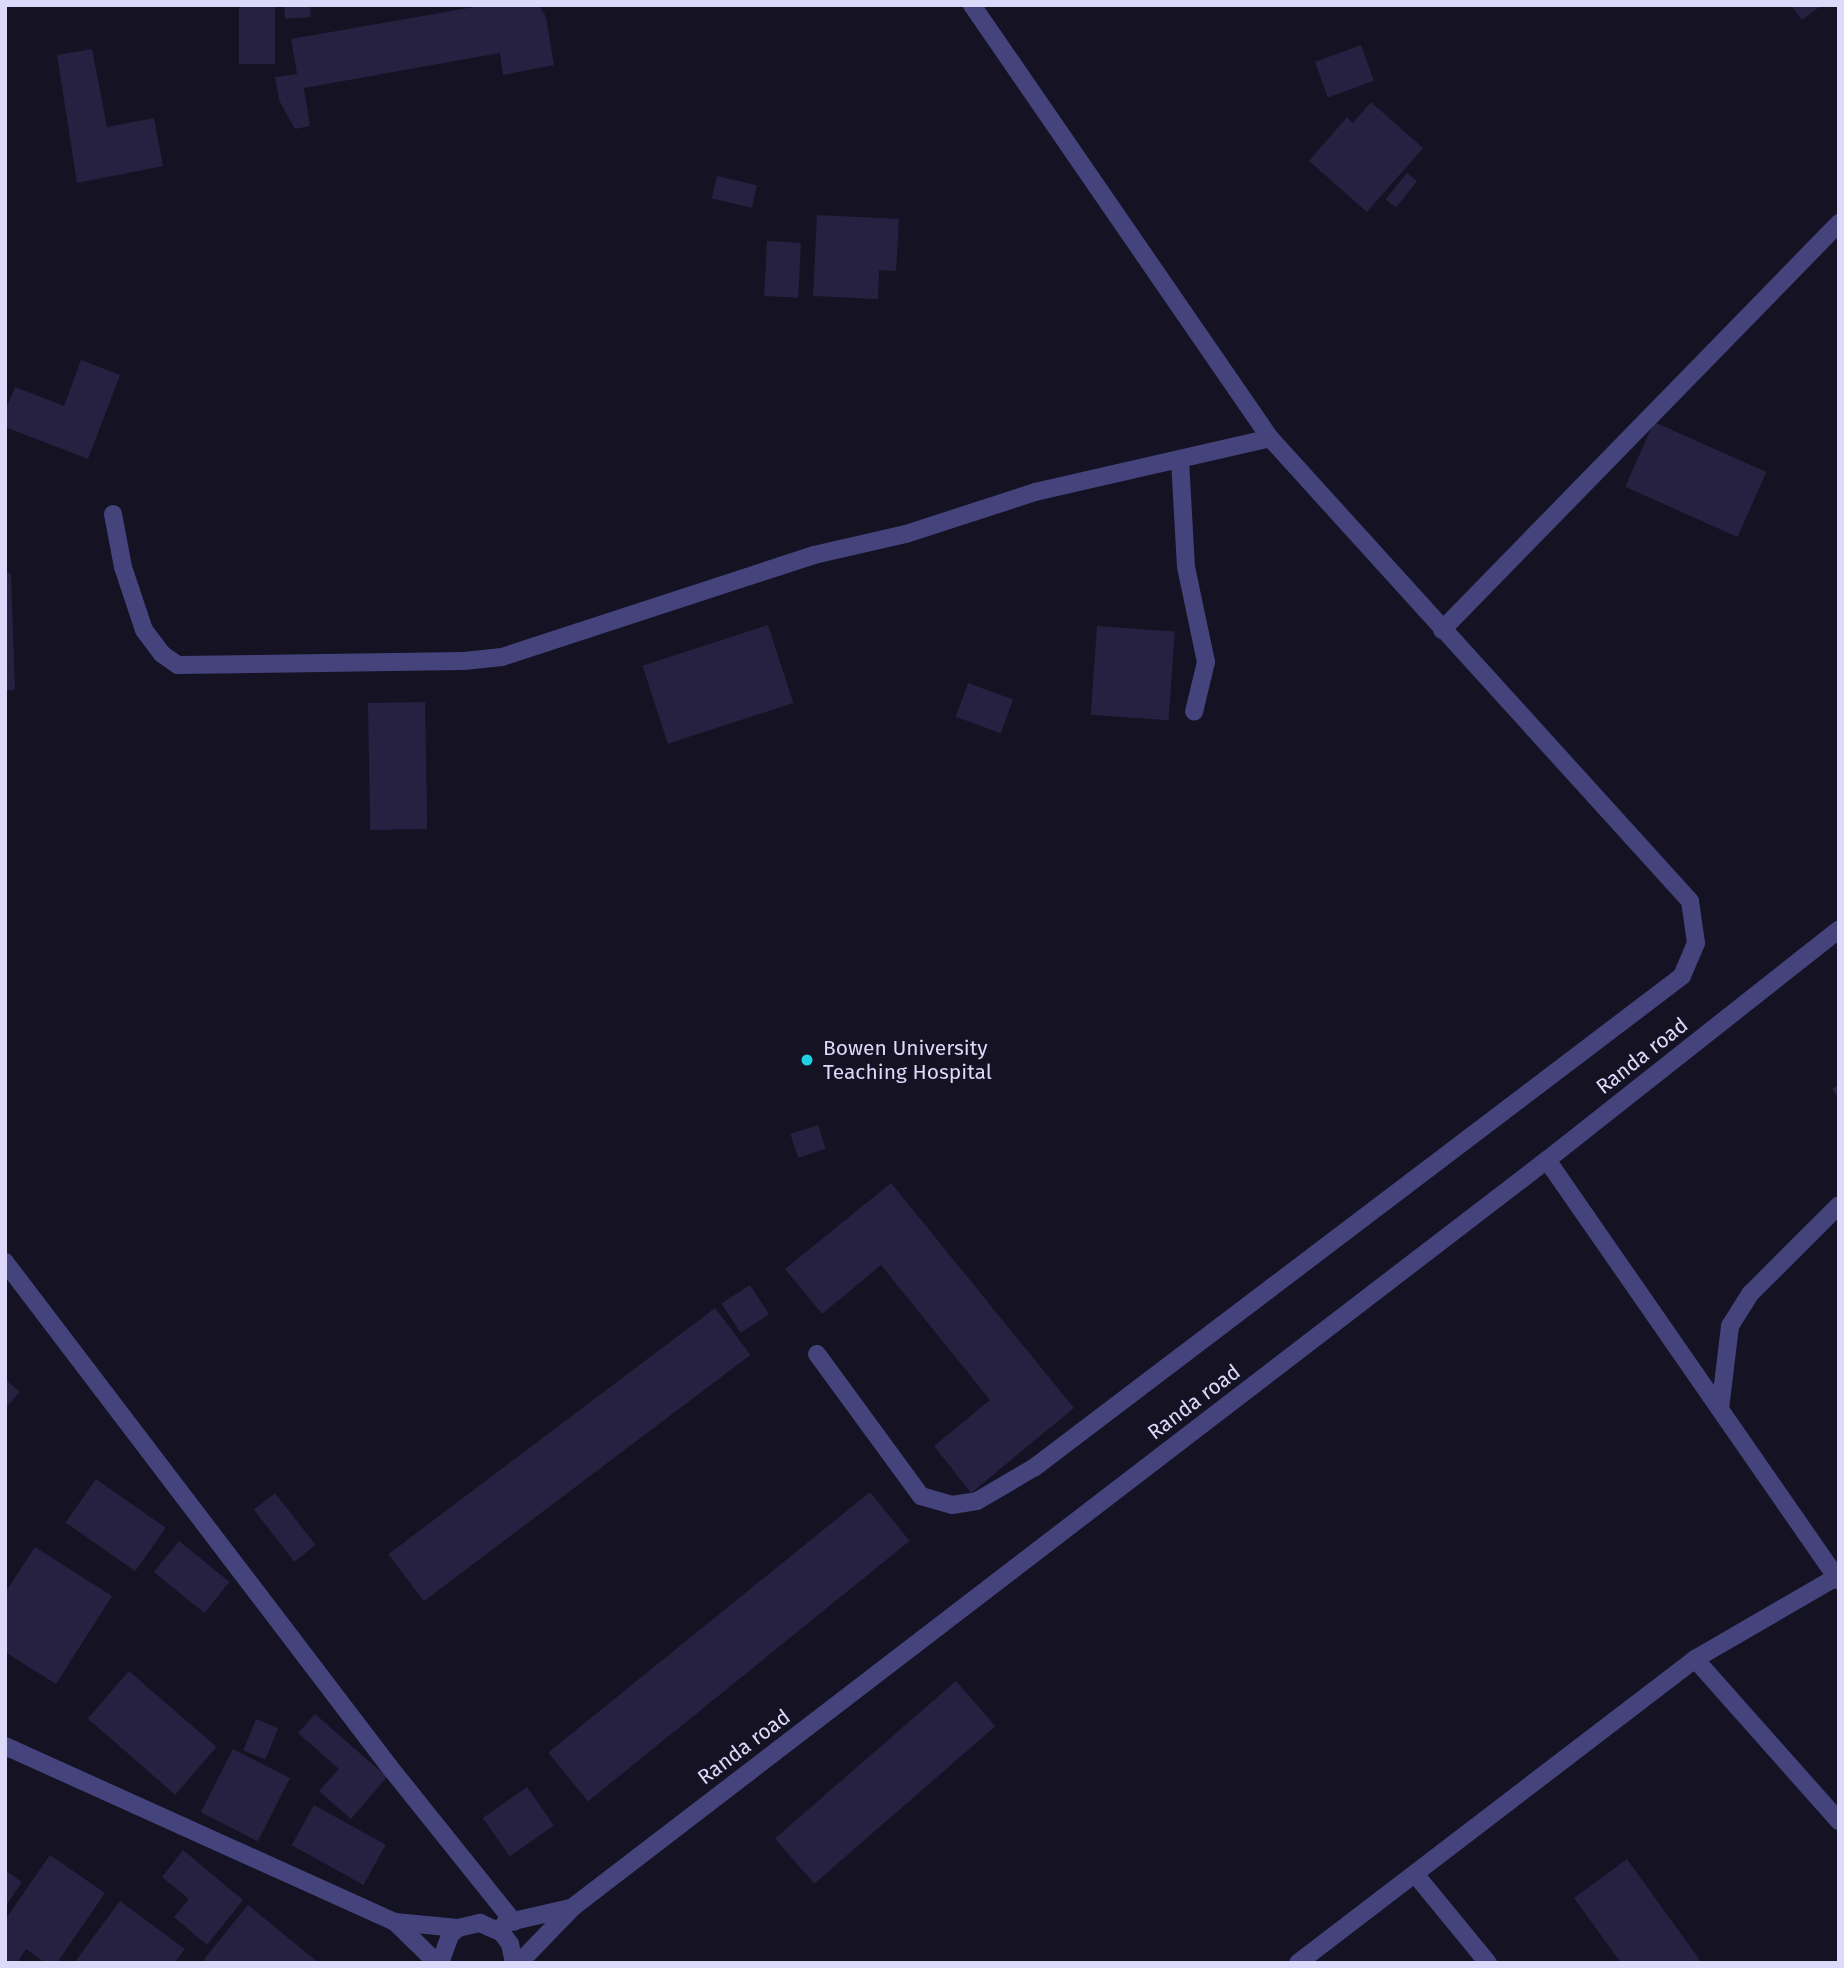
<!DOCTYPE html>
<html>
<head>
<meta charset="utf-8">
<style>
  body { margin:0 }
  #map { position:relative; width:1844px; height:1968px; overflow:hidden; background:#141223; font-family:"Fira Sans",sans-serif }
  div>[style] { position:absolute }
  .building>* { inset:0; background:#262041; transform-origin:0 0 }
  .service>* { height:18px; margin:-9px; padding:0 9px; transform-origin:9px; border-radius:9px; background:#44437c }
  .minor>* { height:18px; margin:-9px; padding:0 9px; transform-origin:9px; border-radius:9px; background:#44437c }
  .dots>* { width:19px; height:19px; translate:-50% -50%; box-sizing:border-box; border:4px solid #141223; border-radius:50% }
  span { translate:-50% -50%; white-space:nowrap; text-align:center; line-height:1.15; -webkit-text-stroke:7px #141223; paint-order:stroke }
  .poi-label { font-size:21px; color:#dcd9fa }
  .left { translate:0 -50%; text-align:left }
  .street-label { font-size:21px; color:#dcd9fa }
  .frame { position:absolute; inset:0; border:7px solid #dcd9fa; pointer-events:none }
</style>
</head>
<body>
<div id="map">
  <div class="building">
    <i style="left:239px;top:5px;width:36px;height:59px"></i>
    <i style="clip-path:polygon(284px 5px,310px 5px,311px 17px,285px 19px)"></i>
    <i style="clip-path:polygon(485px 5px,539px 5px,546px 17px,554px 65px,503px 75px,500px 53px,304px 88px,310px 126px,295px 129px,279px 100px,275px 77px,297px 74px,291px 39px)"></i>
    <i style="clip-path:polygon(1791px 5px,1822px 5px,1802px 20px)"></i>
    <i style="left:1361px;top:45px;width:38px;height:49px;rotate:70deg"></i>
    <i style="clip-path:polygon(92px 49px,107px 127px,154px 118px,163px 166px,77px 183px,57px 55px)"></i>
    <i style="clip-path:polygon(1371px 102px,1423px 148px,1367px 212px,1309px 161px,1347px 117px,1353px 123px)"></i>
    <i style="left:1407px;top:173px;width:13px;height:34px;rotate:39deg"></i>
    <i style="left:717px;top:176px;width:41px;height:23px;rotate:13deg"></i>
    <i style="clip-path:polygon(817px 215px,899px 219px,896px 271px,879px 270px,878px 299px,813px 296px)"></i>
    <i style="left:767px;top:241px;width:34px;height:55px;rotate:3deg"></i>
    <i style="clip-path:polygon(81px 360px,120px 375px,88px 459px,5px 427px,5px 411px,15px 387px,64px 406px)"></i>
    <i style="left:1654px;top:422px;width:123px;height:71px;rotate:24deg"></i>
    <i style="clip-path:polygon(5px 573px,11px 573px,15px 690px,5px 690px)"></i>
    <i style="left:768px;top:625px;width:82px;height:132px;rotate:72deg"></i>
    <i style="left:1097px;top:626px;width:78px;height:89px;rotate:4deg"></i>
    <i style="left:968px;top:683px;width:48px;height:36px;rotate:20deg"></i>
    <i style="left:425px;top:702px;width:127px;height:57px;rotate:89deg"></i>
    <i style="clip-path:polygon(1839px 1084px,1839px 1099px,1832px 1089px)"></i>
    <i style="left:818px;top:1125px;width:25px;height:29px;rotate:72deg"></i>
    <i style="clip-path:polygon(891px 1183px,1074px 1408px,971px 1493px,934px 1446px,990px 1400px,881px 1265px,822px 1314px,785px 1269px)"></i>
    <i style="left:750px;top:1285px;width:35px;height:34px;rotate:57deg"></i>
    <i style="left:715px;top:1308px;width:59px;height:409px;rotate:53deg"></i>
    <i style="clip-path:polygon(5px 1379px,20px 1392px,5px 1409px)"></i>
    <i style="left:96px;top:1479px;width:85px;height:53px;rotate:35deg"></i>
    <i style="left:870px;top:1492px;width:63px;height:414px;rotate:51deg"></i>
    <i style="left:275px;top:1493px;width:66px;height:27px;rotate:52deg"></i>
    <i style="left:179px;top:1541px;width:65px;height:40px;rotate:39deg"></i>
    <i style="clip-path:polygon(35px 1547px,112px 1596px,56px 1684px,5px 1652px,5px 1593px)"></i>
    <i style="left:129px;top:1671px;width:116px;height:63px;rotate:41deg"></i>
    <i style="left:956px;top:1681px;width:60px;height:240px;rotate:49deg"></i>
    <i style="clip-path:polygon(315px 1714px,387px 1777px,351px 1819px,319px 1791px,339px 1769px,298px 1733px)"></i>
    <i style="left:256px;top:1719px;width:24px;height:34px;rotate:22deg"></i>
    <i style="left:233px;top:1749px;width:64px;height:71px;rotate:27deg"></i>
    <i style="left:527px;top:1787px;width:47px;height:54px;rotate:55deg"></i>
    <i style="left:314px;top:1805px;width:82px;height:46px;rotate:29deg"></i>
    <i style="clip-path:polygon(183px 1850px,243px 1900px,207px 1945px,174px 1917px,189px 1899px,162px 1877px)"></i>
    <i style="clip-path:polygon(50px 1855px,105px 1893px,57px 1963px,45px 1963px,26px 1949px,17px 1963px,5px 1963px,5px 1920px)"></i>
    <i style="clip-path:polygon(1627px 1859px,1702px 1963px,1621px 1963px,1574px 1898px)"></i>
    <i style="clip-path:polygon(5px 1870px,22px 1882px,5px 1907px)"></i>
    <i style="clip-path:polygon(120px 1901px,185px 1949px,174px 1963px,74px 1963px)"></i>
    <i style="clip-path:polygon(248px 1905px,319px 1963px,208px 1963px,204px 1959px)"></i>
  </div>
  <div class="service">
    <i style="left:1180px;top:460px;width:107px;rotate:86.8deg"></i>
    <i style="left:1186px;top:567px;width:97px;rotate:78.1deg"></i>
    <i style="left:1206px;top:662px;width:51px;rotate:103.5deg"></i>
    <i style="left:113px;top:514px;width:54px;rotate:79.3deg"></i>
    <i style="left:123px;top:567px;width:66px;rotate:71.6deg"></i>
    <i style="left:144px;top:630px;width:30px;rotate:53deg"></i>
    <i style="left:162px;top:654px;width:19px;rotate:35deg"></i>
    <i style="left:178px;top:665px;width:286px;rotate:-0.8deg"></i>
    <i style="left:464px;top:661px;width:38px;rotate:-6deg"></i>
    <i style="left:502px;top:657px;width:328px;rotate:-18.1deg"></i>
    <i style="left:814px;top:555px;width:94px;rotate:-12.9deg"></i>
    <i style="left:906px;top:534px;width:136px;rotate:-18deg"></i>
    <i style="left:1035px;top:492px;width:241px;rotate:-12.9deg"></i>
    <i style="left:1442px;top:630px;width:569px;rotate:-45.71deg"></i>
    <i style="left:817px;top:1354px;width:176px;rotate:53.8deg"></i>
    <i style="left:921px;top:1496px;width:32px;rotate:16deg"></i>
    <i style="left:952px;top:1505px;width:25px;rotate:-9deg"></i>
    <i style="left:977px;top:1501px;width:67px;rotate:-30.4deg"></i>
    <i style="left:1035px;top:1467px;width:812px;rotate:-37.19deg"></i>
    <i style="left:1682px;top:976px;width:36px;rotate:-67deg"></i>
    <i style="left:1696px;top:943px;width:42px;rotate:-98.1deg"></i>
    <i style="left:1690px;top:901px;width:625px;rotate:-132.21deg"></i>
    <i style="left:1270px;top:438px;width:526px;rotate:-124.54deg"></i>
  </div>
  <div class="minor">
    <i style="left:1547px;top:1160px;width:512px;rotate:55.26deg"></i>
    <i style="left:5px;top:1262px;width:632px;rotate:52.71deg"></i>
    <i style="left:388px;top:1765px;width:201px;rotate:51.3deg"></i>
    <i style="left:1720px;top:1409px;width:84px;rotate:-83.1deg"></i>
    <i style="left:1730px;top:1326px;width:39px;rotate:-58deg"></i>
    <i style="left:1751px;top:1293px;width:124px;rotate:-45deg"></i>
    <i style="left:1695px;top:1659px;width:217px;rotate:48.4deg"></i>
    <i style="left:5px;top:1746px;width:428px;rotate:24.3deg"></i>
    <i style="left:395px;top:1922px;width:63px;rotate:5.4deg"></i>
    <i style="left:1415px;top:1874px;width:115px;rotate:50.6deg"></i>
    <i style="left:395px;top:1922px;width:59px;rotate:44.3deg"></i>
    <i style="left:505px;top:1923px;width:67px;rotate:-13deg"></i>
    <i style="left:440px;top:1963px;width:30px;rotate:-70deg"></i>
    <i style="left:450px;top:1935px;width:11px;rotate:-41deg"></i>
    <i style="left:458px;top:1928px;width:23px;rotate:-13deg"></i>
    <i style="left:480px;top:1923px;width:24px;rotate:24deg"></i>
    <i style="left:502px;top:1933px;width:14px;rotate:54deg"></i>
    <i style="left:510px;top:1944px;width:19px;rotate:78deg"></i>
    <i style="left:519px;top:1963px;width:78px;rotate:-46deg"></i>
    <i style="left:573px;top:1907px;width:1227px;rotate:-37.49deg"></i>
    <i style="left:1547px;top:1160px;width:372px;rotate:-38.3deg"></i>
    <i style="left:1298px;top:1963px;width:500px;rotate:-37.44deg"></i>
    <i style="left:1695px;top:1659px;width:162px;rotate:-30.1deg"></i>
  </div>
  <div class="dots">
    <i style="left:807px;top:1060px;background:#1ed0e1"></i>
  </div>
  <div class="poi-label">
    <span class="left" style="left:823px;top:1060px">Bowen University<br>Teaching Hospital</span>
  </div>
  <div class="street-label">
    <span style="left:1642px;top:1056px;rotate:-38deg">Randa road</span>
    <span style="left:1194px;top:1402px;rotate:-37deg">Randa road</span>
    <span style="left:744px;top:1747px;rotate:-37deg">Randa road</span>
  </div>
  <div class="frame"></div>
</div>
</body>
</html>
